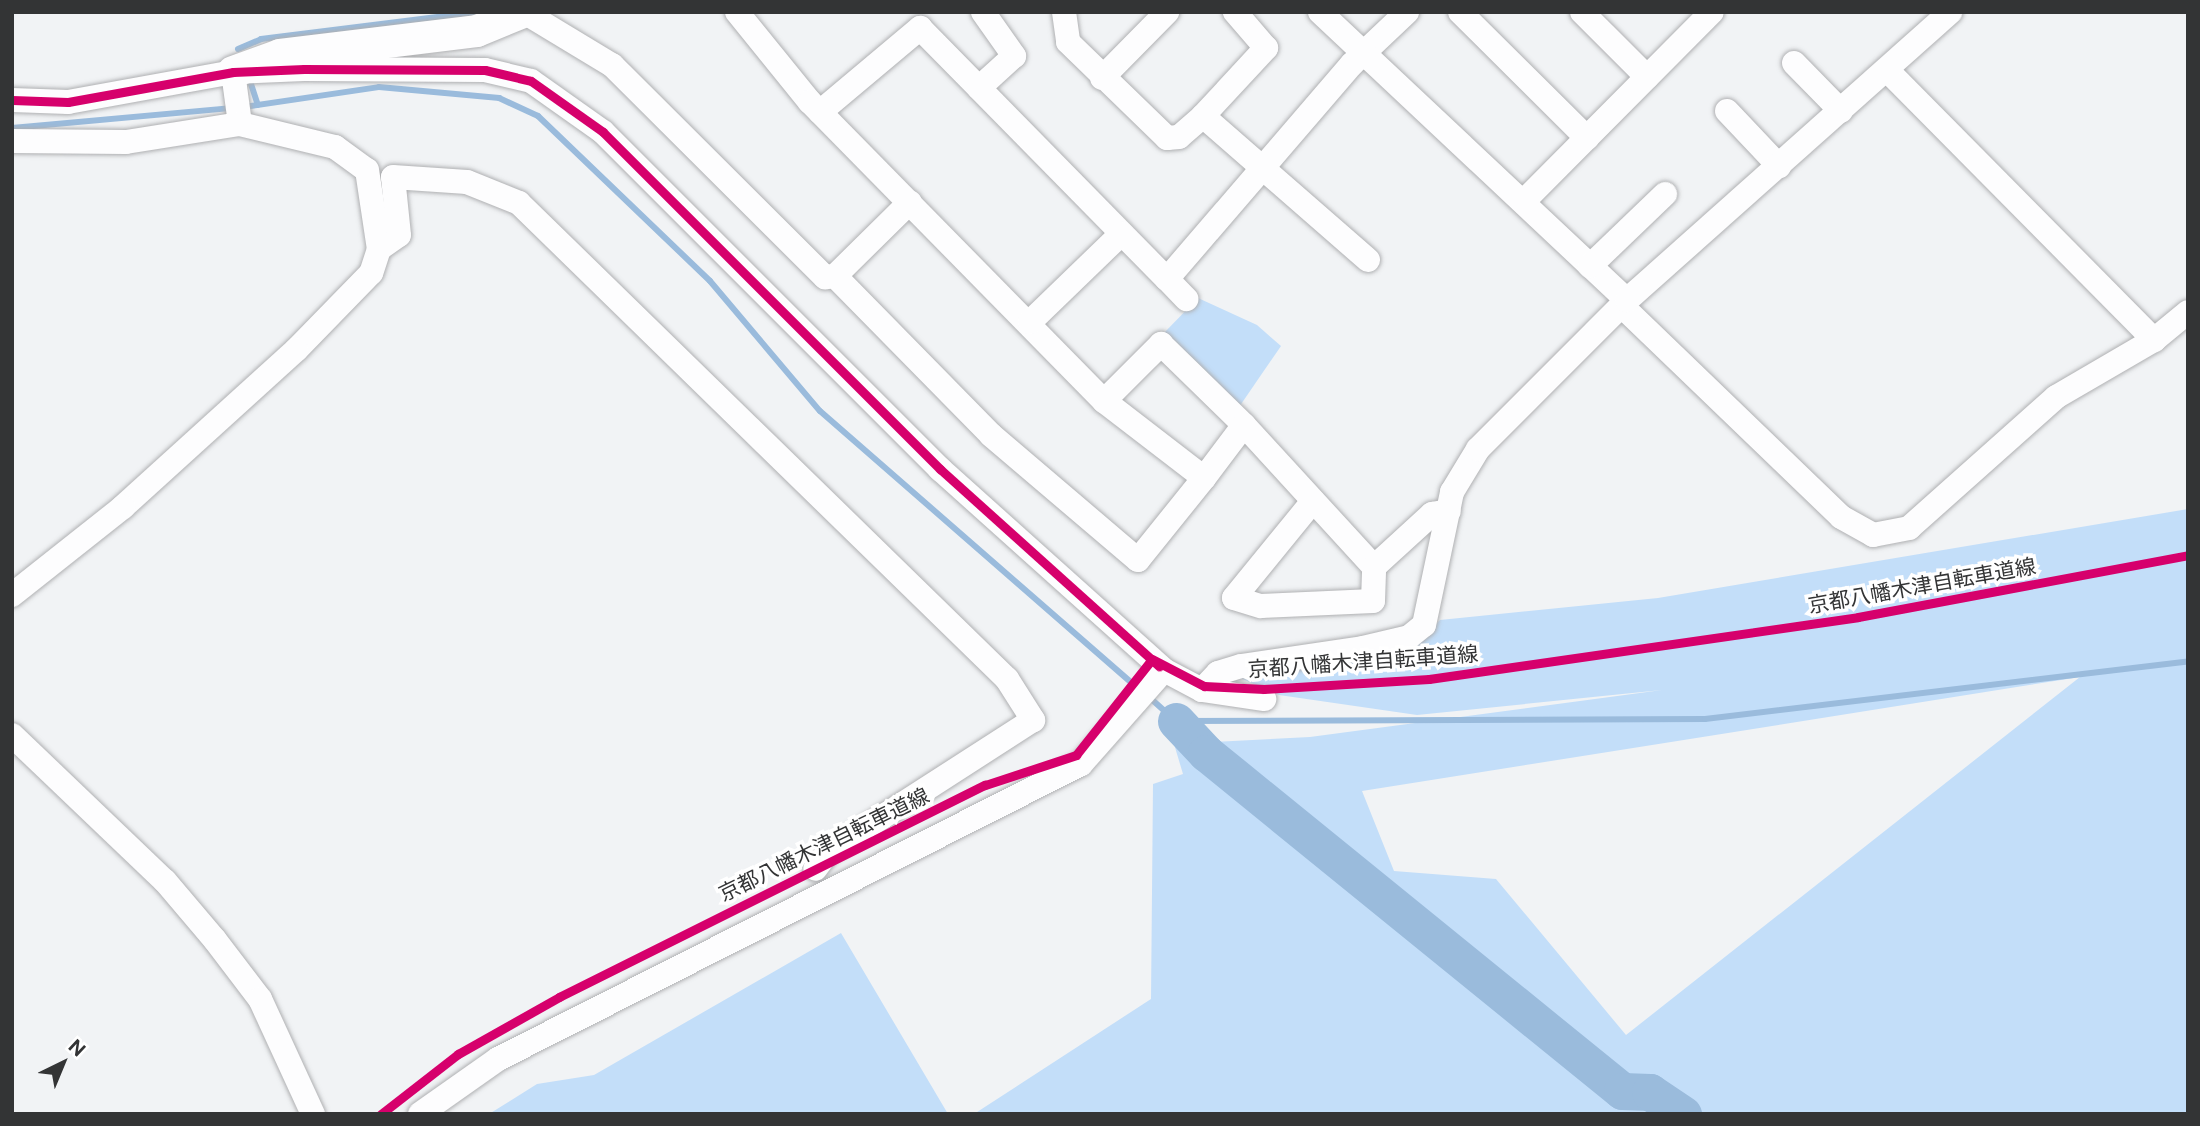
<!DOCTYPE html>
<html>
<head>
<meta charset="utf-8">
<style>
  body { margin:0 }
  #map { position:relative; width:2200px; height:1126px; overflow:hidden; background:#f1f3f5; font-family:"Public Sans","Noto Sans JP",sans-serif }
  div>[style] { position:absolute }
  .green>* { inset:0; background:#c3def9 }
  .stream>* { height:6px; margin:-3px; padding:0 3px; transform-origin:3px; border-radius:3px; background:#9abbdc }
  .river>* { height:37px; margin:-18.5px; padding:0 18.5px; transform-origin:18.5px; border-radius:18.5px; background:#9abbdc }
  .roads { filter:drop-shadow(0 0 2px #afb0b2) drop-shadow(0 0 2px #afb0b2) }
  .minor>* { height:24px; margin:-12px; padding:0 12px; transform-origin:12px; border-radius:12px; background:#fdfdfe }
  .tertiary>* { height:32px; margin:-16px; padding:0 16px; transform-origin:16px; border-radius:16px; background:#fdfdfe }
  .cycleway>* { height:9px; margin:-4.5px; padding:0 4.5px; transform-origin:4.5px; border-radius:4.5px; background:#d6006c }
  span { translate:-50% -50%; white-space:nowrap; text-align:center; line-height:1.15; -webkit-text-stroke:7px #fff; paint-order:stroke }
  .street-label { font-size:21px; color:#333435 }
  .frame { position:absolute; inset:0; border:14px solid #333435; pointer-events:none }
  .north { position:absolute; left:28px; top:1028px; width:70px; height:70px; -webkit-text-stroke:5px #fff; paint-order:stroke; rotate:43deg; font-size:19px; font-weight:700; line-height:28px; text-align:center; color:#333435 }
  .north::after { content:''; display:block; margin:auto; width:24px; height:32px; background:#333435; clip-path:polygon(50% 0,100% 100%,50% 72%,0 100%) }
</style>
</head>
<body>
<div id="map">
  <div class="green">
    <i style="clip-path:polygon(1198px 298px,1257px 325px,1281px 346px,1237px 410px,1162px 335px)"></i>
    <i style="clip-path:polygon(evenodd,2188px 509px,2188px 1114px,974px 1114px,1151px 999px,1153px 784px,1183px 774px,1174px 744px,1310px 737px,1662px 690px,1417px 715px,1279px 695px,1240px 678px,1418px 642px,1440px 620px,1658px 598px,2188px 509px,2080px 677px,1626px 1035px,1496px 879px,1394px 871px,1362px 791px,2080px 677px)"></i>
    <i style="clip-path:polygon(841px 933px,948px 1114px,489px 1114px,537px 1084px,594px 1075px)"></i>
  </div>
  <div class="stream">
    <i style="left:238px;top:49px;width:25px;rotate:-23deg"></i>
    <i style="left:261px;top:39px;width:220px;rotate:-7.1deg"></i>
    <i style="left:251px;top:84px;width:22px;rotate:72deg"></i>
    <i style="left:244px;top:107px;width:136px;rotate:-8.4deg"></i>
    <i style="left:379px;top:87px;width:121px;rotate:5.2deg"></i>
    <i style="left:499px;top:98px;width:43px;rotate:24.8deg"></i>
    <i style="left:538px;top:116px;width:238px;rotate:43.8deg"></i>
    <i style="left:710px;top:281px;width:170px;rotate:49.8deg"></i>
    <i style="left:820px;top:411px;width:425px;rotate:41.1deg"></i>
    <i style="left:12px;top:128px;width:222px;rotate:-5.2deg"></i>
    <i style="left:1149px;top:697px;width:36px;rotate:42deg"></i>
    <i style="left:1176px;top:721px;width:529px;rotate:-0.22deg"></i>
    <i style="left:1705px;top:719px;width:486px;rotate:-6.8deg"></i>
  </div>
  <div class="river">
    <i style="left:1176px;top:721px;width:44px;rotate:46.8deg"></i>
    <i style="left:1206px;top:753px;width:536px;rotate:39.09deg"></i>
    <i style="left:1622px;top:1091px;width:28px;rotate:2deg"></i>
    <i style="left:1650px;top:1092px;width:40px;rotate:34deg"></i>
  </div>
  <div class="roads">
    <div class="minor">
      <i style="left:524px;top:12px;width:103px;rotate:31.1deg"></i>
      <i style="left:612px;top:65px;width:301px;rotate:44.9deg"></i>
      <i style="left:825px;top:277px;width:10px;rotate:-6deg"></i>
      <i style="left:835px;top:276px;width:105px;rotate:-44.6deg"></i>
      <i style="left:737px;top:12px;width:116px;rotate:51deg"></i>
      <i style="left:810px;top:102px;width:419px;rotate:45.5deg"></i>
      <i style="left:1104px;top:401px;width:81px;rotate:-45deg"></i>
      <i style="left:1161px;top:344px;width:116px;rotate:44.3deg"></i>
      <i style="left:983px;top:12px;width:54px;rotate:54.8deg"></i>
      <i style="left:1014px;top:56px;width:47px;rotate:137.6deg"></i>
      <i style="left:979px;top:88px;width:268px;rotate:45.5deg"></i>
      <i style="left:1167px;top:279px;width:284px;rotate:-49.3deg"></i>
      <i style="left:1352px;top:64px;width:76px;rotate:-43.4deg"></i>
      <i style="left:1064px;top:12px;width:30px;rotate:82deg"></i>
      <i style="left:1068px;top:42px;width:138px;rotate:44.1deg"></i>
      <i style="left:1167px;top:138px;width:12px;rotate:-5deg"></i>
      <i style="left:1179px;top:137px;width:32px;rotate:-41deg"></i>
      <i style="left:1203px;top:116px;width:93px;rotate:-47.2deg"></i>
      <i style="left:1266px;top:48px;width:48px;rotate:-130.7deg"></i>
      <i style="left:1320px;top:12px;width:421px;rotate:43.2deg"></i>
      <i style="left:1460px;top:12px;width:179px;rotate:44.8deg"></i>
      <i style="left:1582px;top:12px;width:92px;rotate:45deg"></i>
      <i style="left:1794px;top:63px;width:67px;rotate:45.6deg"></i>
      <i style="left:1887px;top:70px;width:380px;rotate:45.3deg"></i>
      <i style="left:233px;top:72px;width:52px;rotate:82.3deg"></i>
      <i style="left:1102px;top:78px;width:93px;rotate:-45.4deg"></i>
      <i style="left:12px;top:100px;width:56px;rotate:2deg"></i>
      <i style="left:68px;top:102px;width:168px;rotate:-10.3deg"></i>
      <i style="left:233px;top:72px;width:71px;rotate:-2.4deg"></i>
      <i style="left:304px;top:69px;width:181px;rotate:0.3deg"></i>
      <i style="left:485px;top:70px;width:47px;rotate:13.4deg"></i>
      <i style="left:531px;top:81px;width:88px;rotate:35.3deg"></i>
      <i style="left:603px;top:132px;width:477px;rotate:45deg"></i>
      <i style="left:940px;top:469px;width:301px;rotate:41.9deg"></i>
      <i style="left:1164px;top:670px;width:43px;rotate:27.8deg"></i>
      <i style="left:1202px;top:690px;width:63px;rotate:8.3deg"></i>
      <i style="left:1727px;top:111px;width:76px;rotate:46.6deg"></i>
      <i style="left:820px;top:112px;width:131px;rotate:-40deg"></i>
      <i style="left:920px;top:28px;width:84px;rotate:45.5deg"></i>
      <i style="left:1203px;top:116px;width:219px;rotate:41.1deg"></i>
      <i style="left:12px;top:141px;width:114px;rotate:0.5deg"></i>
      <i style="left:126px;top:142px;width:115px;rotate:-9deg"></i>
      <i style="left:240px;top:124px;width:98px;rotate:13.6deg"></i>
      <i style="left:335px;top:147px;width:39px;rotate:36deg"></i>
      <i style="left:367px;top:170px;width:80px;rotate:81.4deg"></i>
      <i style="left:379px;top:249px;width:25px;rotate:108deg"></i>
      <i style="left:371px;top:273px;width:107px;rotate:134.2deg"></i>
      <i style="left:296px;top:350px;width:234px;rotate:137.8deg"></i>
      <i style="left:123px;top:507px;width:142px;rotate:141.6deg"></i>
      <i style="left:1525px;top:200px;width:265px;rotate:-45.2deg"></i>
      <i style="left:379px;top:249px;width:24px;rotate:-35deg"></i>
      <i style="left:399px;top:235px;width:58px;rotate:-95.9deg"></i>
      <i style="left:393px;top:177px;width:74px;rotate:3.9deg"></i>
      <i style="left:467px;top:182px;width:56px;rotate:22deg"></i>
      <i style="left:519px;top:203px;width:682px;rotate:44.29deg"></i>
      <i style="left:1007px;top:679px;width:49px;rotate:57.6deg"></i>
      <i style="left:1033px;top:720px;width:244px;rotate:147.2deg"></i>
      <i style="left:828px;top:852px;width:21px;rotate:127deg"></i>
      <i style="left:1590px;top:266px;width:104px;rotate:-43.8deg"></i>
      <i style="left:835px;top:276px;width:223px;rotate:45.5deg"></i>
      <i style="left:991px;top:435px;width:193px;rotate:40.4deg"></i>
      <i style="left:1138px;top:560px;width:105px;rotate:-51.2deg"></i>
      <i style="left:1204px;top:478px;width:126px;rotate:-142.4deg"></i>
      <i style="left:1167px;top:279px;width:28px;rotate:46deg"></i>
      <i style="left:1622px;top:306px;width:304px;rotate:43.9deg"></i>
      <i style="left:1841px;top:517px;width:37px;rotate:29deg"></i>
      <i style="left:1873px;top:535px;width:37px;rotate:-11deg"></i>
      <i style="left:1909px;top:528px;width:197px;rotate:-41.7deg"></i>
      <i style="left:2056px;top:397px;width:113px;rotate:-30.2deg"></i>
      <i style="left:2154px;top:340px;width:44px;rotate:-39.5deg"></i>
      <i style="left:1030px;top:322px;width:127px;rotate:-44deg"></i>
      <i style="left:1204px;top:478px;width:66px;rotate:-53deg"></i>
      <i style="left:1244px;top:425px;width:193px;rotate:47.5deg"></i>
      <i style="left:1313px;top:501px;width:125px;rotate:129.2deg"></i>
      <i style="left:1234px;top:598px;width:28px;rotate:17deg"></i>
      <i style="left:1261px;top:606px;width:112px;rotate:-2.6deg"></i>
      <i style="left:1373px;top:601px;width:34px;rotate:-88deg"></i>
      <i style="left:1374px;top:567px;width:79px;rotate:-42.4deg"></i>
      <i style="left:1432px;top:514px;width:17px;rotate:-10deg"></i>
      <i style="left:1202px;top:690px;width:23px;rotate:-47deg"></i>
      <i style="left:1218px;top:673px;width:24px;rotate:-17deg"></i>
      <i style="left:1241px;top:666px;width:123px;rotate:-8.4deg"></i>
      <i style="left:1363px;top:648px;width:47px;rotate:-13.4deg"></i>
      <i style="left:1409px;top:637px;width:19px;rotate:-39deg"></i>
      <i style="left:1424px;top:625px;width:136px;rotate:-78.1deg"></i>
      <i style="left:1452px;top:492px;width:50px;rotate:-58.8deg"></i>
      <i style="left:1478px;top:449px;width:211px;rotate:-45deg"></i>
      <i style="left:1627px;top:300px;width:433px;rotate:-41.7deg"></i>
      <i style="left:12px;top:735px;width:211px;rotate:43.7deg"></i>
      <i style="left:165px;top:881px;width:77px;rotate:49.7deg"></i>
      <i style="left:215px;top:940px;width:74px;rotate:52.7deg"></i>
      <i style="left:260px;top:999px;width:127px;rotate:65.3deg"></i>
      <i style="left:420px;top:1114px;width:95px;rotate:-35.2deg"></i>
      <i style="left:498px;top:1059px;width:653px;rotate:-26.84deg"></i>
      <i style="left:1081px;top:764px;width:125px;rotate:-48.6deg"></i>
    </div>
    <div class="tertiary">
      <i style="left:233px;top:72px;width:50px;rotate:-19.9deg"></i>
      <i style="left:280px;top:55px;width:198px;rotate:-6.9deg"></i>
      <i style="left:477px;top:31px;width:50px;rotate:-22.4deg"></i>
    </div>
  </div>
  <div class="cycleway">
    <i style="left:12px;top:100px;width:56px;rotate:2deg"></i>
    <i style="left:68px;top:102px;width:168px;rotate:-10.3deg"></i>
    <i style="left:233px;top:72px;width:71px;rotate:-2.4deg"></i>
    <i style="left:304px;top:69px;width:181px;rotate:0.3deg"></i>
    <i style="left:485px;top:70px;width:47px;rotate:13.4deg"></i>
    <i style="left:531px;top:81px;width:88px;rotate:35.3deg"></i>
    <i style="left:603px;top:132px;width:477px;rotate:45deg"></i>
    <i style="left:940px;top:469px;width:295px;rotate:42deg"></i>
    <i style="left:381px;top:1114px;width:98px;rotate:-37.9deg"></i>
    <i style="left:458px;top:1054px;width:116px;rotate:-29.4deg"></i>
    <i style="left:559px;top:997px;width:476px;rotate:-26.5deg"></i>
    <i style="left:985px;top:785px;width:96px;rotate:-18.2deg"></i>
    <i style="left:1076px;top:755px;width:122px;rotate:-51.6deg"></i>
    <i style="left:1152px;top:659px;width:59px;rotate:27.4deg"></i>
    <i style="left:1204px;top:686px;width:60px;rotate:2.9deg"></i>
    <i style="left:1264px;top:689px;width:165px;rotate:-3.5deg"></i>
    <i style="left:1429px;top:679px;width:433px;rotate:-8.2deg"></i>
    <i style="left:1858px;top:617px;width:336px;rotate:-10.6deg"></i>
  </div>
  <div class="street-label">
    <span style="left:1922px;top:586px;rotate:-10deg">京都八幡木津自転車道線</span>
    <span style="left:1363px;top:662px;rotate:-4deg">京都八幡木津自転車道線</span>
    <span style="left:824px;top:845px;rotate:-26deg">京都八幡木津自転車道線</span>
  </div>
  <div class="frame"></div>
  <div class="north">N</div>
</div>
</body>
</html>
